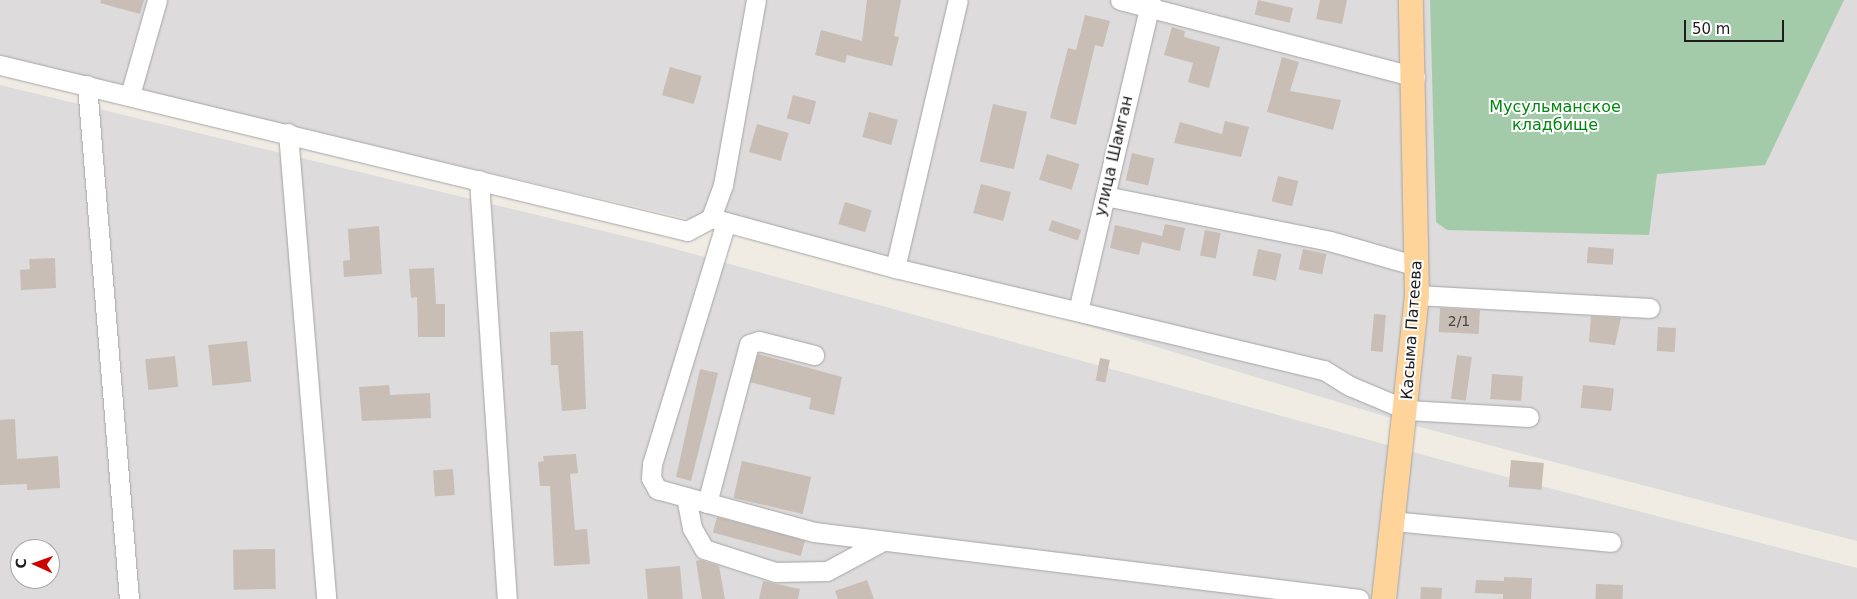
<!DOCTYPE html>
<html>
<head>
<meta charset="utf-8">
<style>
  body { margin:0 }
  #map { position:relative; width:1857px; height:599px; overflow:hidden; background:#f0ece4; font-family:"DejaVu Sans",sans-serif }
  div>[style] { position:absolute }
  .residential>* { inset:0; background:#dddbdb }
  .cemetery>* { inset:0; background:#a3cba9 }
  .building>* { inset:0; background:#c8beb6; transform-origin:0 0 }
  .roads { filter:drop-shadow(0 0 1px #a5a5a5) drop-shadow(0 0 1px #a5a5a5) }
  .minor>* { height:19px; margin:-9.5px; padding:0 9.5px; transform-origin:9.5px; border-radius:9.5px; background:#fff }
  .major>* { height:24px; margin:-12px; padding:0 12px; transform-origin:12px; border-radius:12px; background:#ffd49a }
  span { translate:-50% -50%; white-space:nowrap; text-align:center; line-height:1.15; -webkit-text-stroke:4px #fff; paint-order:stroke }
  .number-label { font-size:14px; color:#484644 }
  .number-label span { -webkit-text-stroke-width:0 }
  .park-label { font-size:16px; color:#03860f }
  .street-label { font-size:16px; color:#1e1e1e }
  .north { position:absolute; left:10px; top:539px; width:50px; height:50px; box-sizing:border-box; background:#fff; border:1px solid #a5a5a5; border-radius:50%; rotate:272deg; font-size:14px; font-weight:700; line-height:20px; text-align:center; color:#1e1e1e }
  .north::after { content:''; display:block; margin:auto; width:18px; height:22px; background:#cd0200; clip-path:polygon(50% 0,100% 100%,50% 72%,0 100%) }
  .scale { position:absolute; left:1684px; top:20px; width:100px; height:22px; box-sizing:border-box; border:2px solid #1e1e1e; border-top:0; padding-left:6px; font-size:15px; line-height:18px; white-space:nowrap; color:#1e1e1e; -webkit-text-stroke:4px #fff; paint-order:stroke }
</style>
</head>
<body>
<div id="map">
  <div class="residential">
    <i style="clip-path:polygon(0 0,1857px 0,1857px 541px,1420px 427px,895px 267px,0 59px)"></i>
    <i style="clip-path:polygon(evenodd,0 85px,657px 244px,1453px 463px,1857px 568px,1857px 599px,0 599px,0 85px,20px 549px,50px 549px,50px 579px,20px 579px,20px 549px)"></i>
  </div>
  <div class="cemetery">
    <i style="clip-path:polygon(1430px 0,1844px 0,1765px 165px,1657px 174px,1649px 235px,1447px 230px,1436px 222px)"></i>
  </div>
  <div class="building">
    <i style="clip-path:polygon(101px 0,144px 0,140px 14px,100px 3px)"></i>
    <i style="clip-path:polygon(867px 0,901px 0,894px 36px,899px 37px,892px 66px,847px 55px,845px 63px,815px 55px,821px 30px,862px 41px)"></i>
    <i style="left:1258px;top:0;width:36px;height:15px;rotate:13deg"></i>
    <i style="clip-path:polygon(1320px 0,1347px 0,1342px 24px,1316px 19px)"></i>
    <i style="clip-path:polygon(1085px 15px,1110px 21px,1103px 47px,1095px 45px,1076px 125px,1050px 118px,1068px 48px,1076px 50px)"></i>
    <i style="clip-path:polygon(1172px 27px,1185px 31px,1184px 37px,1220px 47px,1209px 88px,1188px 82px,1193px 63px,1164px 55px)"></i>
    <i style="clip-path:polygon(1282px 57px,1299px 62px,1290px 91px,1341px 100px,1333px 130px,1267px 112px)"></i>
    <i style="left:670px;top:67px;width:33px;height:29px;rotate:16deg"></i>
    <i style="left:793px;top:95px;width:24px;height:24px;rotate:15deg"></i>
    <i style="left:993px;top:104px;width:35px;height:59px;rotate:13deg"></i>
    <i style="left:869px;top:112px;width:30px;height:26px;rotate:15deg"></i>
    <i style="clip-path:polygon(1225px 121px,1249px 127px,1241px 157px,1174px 143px,1180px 122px,1222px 134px)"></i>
    <i style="left:757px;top:124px;width:33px;height:29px;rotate:16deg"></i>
    <i style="left:1132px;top:153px;width:23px;height:28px;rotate:13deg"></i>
    <i style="left:1047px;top:154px;width:34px;height:27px;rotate:17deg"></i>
    <i style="left:1278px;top:176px;width:21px;height:26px;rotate:14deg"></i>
    <i style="left:981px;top:184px;width:31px;height:30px;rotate:15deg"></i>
    <i style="left:845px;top:202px;width:28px;height:23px;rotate:17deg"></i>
    <i style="left:1052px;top:220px;width:31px;height:11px;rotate:19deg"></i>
    <i style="clip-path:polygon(1165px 224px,1185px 228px,1180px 251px,1142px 242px,1139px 255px,1110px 248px,1115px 225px,1162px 236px)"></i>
    <i style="clip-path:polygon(379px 226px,382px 274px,344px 277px,343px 261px,350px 260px,348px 229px)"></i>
    <i style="left:1205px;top:230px;width:16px;height:26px;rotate:11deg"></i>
    <i style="left:1588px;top:247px;width:26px;height:16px;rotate:4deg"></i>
    <i style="left:1258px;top:249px;width:24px;height:27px;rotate:12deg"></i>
    <i style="left:1303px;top:249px;width:24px;height:21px;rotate:12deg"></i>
    <i style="clip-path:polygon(55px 258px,56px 288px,21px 290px,20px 270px,30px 269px,29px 259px)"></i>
    <i style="clip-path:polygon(434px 268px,436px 304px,445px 304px,445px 337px,418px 337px,417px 297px,411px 298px,409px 269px)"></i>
    <i style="left:1440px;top:308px;width:40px;height:24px;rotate:3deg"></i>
    <i style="left:1374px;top:314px;width:12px;height:37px;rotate:5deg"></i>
    <i style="clip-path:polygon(1591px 316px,1621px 318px,1615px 345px,1589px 342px)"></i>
    <i style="left:1658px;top:327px;width:18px;height:24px;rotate:3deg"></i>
    <i style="clip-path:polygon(583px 331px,586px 409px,562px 411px,558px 365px,551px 365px,550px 332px)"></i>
    <i style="left:247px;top:341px;width:41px;height:39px;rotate:84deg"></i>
    <i style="clip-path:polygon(758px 354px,842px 377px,834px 415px,809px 409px,811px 398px,750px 382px)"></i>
    <i style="left:1457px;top:355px;width:15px;height:44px;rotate:8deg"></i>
    <i style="left:175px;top:356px;width:31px;height:30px;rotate:84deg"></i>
    <i style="left:1100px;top:358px;width:10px;height:23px;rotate:11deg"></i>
    <i style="clip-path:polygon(700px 369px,718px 373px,691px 481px,676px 477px)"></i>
    <i style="left:1492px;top:374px;width:31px;height:25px;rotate:4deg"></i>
    <i style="clip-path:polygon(389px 385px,390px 395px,430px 393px,431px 418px,362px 421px,359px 387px)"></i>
    <i style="left:1583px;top:385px;width:31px;height:23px;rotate:6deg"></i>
    <i style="clip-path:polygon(15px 419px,17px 459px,58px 456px,60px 488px,27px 490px,27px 484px,0 485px,0 420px)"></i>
    <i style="clip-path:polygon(576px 454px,578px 473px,570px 474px,575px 530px,587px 529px,590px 564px,554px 566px,550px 486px,540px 486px,538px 462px,544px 461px,543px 456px)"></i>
    <i style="left:1511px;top:460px;width:33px;height:27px;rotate:5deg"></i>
    <i style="left:742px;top:461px;width:71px;height:38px;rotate:13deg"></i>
    <i style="left:453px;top:469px;width:26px;height:20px;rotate:86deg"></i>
    <i style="left:717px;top:517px;width:91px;height:16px;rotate:15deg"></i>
    <i style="left:275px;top:549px;width:40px;height:42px;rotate:89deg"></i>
    <i style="clip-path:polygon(701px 560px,719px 566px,725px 599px,702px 599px,696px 561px)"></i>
    <i style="left:680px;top:566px;width:33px;height:35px;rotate:85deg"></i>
    <i style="clip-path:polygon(1504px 577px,1532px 578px,1531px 599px,1503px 599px,1503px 594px,1475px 593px,1476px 580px,1504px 581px)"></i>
    <i style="clip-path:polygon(867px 580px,874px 599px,838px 599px,835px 591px)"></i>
    <i style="clip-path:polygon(763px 581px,800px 589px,798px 599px,759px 599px)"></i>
    <i style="left:1596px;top:584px;width:27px;height:15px;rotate:2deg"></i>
    <i style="left:1421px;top:587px;width:21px;height:12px;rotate:3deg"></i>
  </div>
  <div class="roads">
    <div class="minor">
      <i style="left:1120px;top:0;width:305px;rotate:14.6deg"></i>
      <i style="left:0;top:65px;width:707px;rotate:13.58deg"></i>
      <i style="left:687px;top:231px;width:27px;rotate:-28deg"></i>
      <i style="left:711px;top:218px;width:191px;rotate:15.2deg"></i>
      <i style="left:895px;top:268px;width:441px;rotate:13.4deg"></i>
      <i style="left:1324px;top:370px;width:31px;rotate:32deg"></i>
      <i style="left:1350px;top:386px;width:62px;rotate:22.8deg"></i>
      <i style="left:1407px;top:410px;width:122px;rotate:3.3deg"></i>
      <i style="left:87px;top:85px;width:516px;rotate:85.33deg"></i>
      <i style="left:130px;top:95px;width:99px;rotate:-74.1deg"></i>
      <i style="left:288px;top:133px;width:468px;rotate:85.3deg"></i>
      <i style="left:479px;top:180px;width:420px;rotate:86.2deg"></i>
      <i style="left:1105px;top:196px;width:229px;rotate:11.3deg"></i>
      <i style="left:1330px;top:241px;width:91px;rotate:16deg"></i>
      <i style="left:711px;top:218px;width:35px;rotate:-70deg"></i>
      <i style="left:723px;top:185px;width:188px;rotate:-79.9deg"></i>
      <i style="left:726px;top:222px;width:253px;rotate:107deg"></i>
      <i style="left:652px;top:464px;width:14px;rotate:94deg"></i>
      <i style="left:651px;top:478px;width:13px;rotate:61deg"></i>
      <i style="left:657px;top:489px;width:163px;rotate:15.3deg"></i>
      <i style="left:814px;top:532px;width:549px;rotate:7.01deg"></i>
      <i style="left:895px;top:268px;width:275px;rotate:-76.8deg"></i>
      <i style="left:1417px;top:295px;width:233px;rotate:3.2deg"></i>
      <i style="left:1078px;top:311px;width:319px;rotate:-76.8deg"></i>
      <i style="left:686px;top:497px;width:32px;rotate:79deg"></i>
      <i style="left:692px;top:528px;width:24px;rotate:60deg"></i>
      <i style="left:704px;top:549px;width:75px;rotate:17.9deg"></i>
      <i style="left:775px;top:572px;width:52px;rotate:-1.1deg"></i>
      <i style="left:827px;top:571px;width:61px;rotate:-28.2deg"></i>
      <i style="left:707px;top:503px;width:164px;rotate:-75.2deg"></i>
      <i style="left:749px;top:344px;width:10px;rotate:-17deg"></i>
      <i style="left:759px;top:341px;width:57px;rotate:14.3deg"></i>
      <i style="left:1393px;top:521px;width:219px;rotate:5.5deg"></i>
    </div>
    <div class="major">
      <i style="left:1384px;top:599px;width:306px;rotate:-83.8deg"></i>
      <i style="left:1417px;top:295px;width:295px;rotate:-91.2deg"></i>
    </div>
  </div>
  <div class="number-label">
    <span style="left:1459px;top:321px">2/1</span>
  </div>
  <div class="park-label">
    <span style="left:1555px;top:116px">Мусульманское<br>кладбище</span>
  </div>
  <div class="street-label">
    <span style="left:1114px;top:156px;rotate:-77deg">улица Шамган</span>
    <span style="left:1412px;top:330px;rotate:-86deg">Касыма Патеева</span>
  </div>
  <div class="north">С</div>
  <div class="scale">50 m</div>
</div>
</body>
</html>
